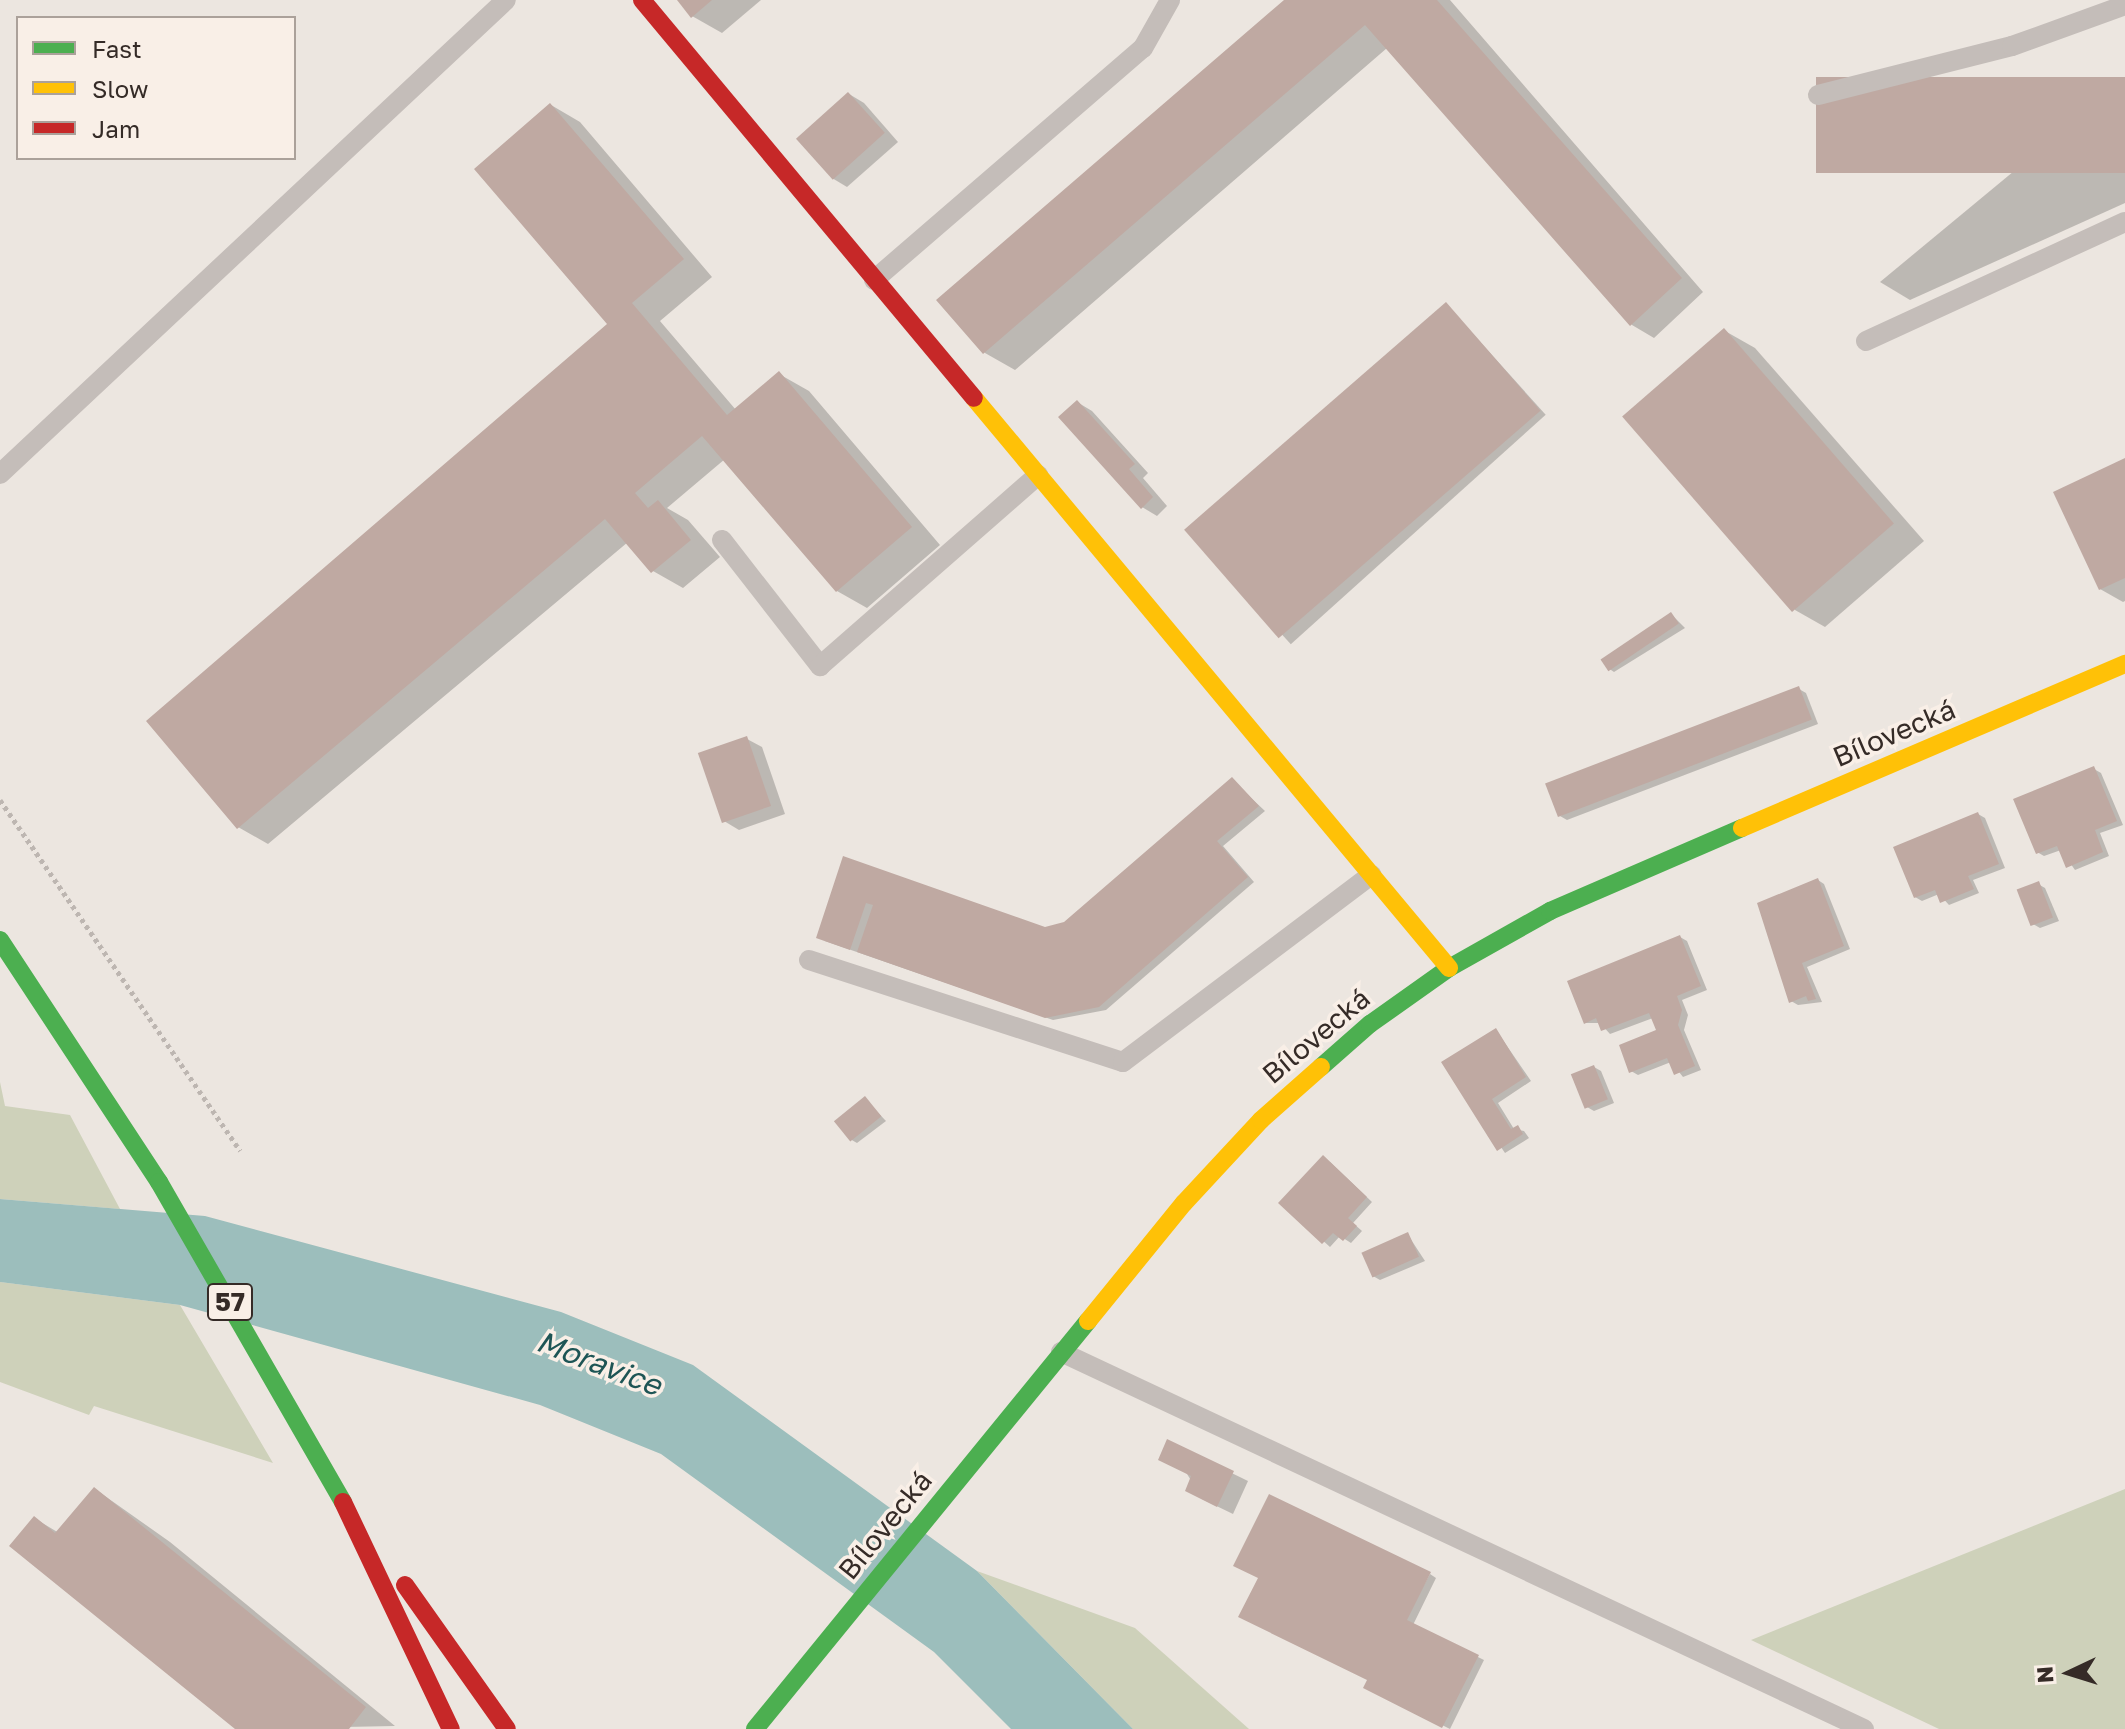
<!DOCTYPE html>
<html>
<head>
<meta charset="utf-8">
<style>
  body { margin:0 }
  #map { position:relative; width:2125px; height:1729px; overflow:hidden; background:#ece6e0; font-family:"Golos Text",sans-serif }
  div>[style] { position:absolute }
  .green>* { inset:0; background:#ced1ba }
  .water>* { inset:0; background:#9cbebc }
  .shadow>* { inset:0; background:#0003; transform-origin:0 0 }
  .building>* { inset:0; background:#bfa9a2; transform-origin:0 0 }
  .path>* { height:5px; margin-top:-2.5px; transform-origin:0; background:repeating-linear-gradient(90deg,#bdb6b1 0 4px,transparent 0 8px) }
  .lane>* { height:20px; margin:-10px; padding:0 10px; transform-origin:10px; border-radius:10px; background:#c4bdb9 }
  .fast>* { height:18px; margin:-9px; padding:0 9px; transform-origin:9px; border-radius:9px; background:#4caf50 }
  .slow>* { height:18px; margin:-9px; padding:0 9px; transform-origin:9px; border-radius:9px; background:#ffc107 }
  .jam>* { height:18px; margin:-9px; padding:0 9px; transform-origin:9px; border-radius:9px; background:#c62828 }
  span { translate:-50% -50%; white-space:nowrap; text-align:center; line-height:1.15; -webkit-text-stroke:7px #f9efe7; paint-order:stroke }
  .shield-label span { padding:2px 6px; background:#f9efe7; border:2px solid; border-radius:6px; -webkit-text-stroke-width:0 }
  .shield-label { font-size:26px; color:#352b27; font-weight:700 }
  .street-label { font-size:28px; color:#352b27 }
  .water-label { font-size:30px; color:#1e5555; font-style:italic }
  .legend { position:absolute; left:16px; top:16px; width:280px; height:144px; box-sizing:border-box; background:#f9efe7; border:2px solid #aba19a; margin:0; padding:10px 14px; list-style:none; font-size:24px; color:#352b27 }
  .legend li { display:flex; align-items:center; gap:16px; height:40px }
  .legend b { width:40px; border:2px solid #aba19a }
  .north { position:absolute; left:2029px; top:1633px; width:80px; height:80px; -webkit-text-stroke:6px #f9efe7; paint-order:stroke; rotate:266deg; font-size:22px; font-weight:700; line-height:32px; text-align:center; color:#352b27 }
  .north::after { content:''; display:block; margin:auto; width:28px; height:36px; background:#352b27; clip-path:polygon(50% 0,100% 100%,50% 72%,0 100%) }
</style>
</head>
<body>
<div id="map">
  <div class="green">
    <i style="clip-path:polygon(0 1082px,5px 1106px,70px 1115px,120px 1209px,0 1199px)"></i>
    <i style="clip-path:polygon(0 1282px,180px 1305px,273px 1463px,94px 1406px,89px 1415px,0 1382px)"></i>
    <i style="clip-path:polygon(2125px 1489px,2125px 1729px,1939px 1729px,1751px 1640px)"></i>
    <i style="clip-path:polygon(977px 1571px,1135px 1628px,1249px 1729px,1133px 1729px)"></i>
  </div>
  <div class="water">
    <i style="clip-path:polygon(0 1199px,205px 1216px,561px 1312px,693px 1365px,977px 1571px,1133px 1729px,1011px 1729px,934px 1652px,661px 1454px,540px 1405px,180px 1305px,0 1282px)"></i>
  </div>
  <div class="shadow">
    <i style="clip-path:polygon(679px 0,761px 0,722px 33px,692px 16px)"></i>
    <i style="clip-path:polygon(1287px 0,1450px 0,1703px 292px,1654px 338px,1632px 325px,1387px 48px,1015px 370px,985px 353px,939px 300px)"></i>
    <i style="clip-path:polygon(2125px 79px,2125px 203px,1910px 300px,1880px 282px)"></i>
    <i style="clip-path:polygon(849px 94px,864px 103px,898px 142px,847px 187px,832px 178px)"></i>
    <i style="clip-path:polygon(551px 105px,580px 122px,712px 277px,660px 321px,736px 410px,779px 374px,809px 391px,940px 545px,867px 608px,837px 591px,725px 459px,667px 508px,688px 520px,720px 557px,683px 588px,653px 571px,628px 542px,268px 844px,238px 827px,610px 324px)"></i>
    <i style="left:1446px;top:304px;width:149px;height:343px;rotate:48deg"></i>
    <i style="clip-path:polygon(1725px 331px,1755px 348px,1924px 541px,1825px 627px,1795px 610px)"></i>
    <i style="clip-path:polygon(1077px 402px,1092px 411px,1148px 473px,1143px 478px,1167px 506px,1157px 516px,1142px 507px)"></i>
    <i style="clip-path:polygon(2125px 461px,2125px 601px,2123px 602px,2100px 589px)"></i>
    <i style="clip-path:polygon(1671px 614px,1685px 628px,1614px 672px,1608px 668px)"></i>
    <i style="clip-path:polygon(1799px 689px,1806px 693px,1818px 724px,1567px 820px,1560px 816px)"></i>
    <i style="clip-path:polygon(747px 739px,762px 747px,785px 814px,739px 830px,724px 821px)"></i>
    <i style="clip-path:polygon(2094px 769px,2101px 773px,2123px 825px,2100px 833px,2109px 856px,2075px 870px,2061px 850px,2044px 856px,2037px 852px)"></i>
    <i style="clip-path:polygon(1232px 780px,1265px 811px,1223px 846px,1254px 882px,1106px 1010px,1053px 1020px,825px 941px,844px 858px,1045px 929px,1065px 924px)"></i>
    <i style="clip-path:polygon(1978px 814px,1985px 818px,2005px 868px,1973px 880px,1979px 893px,1949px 905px,1939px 894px,1922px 901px,1915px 897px)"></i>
    <i style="clip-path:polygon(1818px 880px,1824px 884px,1850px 949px,1807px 967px,1822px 1002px,1798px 1005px,1791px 1001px)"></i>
    <i style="clip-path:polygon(2038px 884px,2045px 888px,2059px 921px,2040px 928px,2033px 924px)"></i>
    <i style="clip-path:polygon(1680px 937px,1687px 941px,1707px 990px,1682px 1000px,1688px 1015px,1684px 1030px,1701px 1070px,1683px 1077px,1671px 1062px,1638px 1075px,1631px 1071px,1659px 1032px,1653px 1018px,1610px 1034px,1600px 1023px,1585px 1023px)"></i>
    <i style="clip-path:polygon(1496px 1030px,1531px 1081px,1498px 1103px,1514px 1129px,1524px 1131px,1529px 1138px,1505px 1153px,1444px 1063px)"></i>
    <i style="clip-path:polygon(1594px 1067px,1601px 1071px,1614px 1103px,1594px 1111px,1587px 1107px)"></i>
    <i style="clip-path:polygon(865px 1099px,886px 1121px,857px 1143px,850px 1139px)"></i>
    <i style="clip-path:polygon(1330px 1162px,1372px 1202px,1353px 1223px,1362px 1231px,1351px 1243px,1340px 1236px,1330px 1247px,1281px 1203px)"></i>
    <i style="clip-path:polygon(1408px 1235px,1425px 1261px,1380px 1280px,1373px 1276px)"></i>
    <i style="clip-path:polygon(1168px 1442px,1248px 1481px,1233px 1514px,1202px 1499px)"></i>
    <i style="clip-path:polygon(95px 1489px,170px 1542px,395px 1726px,238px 1729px,34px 1518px,59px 1533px)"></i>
    <i style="clip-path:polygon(1430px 1574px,1436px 1578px,1413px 1625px,1484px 1660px,1450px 1729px,1366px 1687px)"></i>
  </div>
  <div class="building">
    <i style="clip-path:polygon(677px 0,712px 0,691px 18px)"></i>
    <i style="clip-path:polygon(1284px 0,1437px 0,1682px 278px,1630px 326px,1365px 25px,983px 354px,936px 300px)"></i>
    <i style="left:2125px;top:77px;width:96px;height:309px;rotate:90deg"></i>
    <i style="left:848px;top:92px;width:55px;height:70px;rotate:48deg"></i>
    <i style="clip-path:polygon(550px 103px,684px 259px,632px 303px,727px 415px,779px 371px,912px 527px,836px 592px,702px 436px,635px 493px,648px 508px,658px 500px,691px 540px,651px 573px,605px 519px,237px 829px,146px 721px,607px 324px,474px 169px)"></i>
    <i style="left:1446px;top:302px;width:144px;height:347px;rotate:49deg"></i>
    <i style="left:1724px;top:328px;width:259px;height:135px;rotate:49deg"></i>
    <i style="clip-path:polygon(1077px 400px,1135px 464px,1129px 469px,1153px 497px,1141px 509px,1058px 417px)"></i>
    <i style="clip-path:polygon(2125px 458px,2125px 578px,2099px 590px,2053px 492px)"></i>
    <i style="left:1671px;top:612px;width:14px;height:85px;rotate:56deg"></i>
    <i style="left:1799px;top:686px;width:36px;height:272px;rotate:69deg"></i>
    <i style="left:747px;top:736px;width:74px;height:52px;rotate:71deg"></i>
    <i style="clip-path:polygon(2094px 766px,2117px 821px,2095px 830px,2103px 852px,2066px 868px,2057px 846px,2036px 854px,2013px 799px)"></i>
    <i style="clip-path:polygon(1232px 777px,1259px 806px,1217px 841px,1248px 877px,1099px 1007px,1045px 1018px,857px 952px,873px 905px,866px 903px,850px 950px,816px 938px,843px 856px,1045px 927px,1064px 922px)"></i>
    <i style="clip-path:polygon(1978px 812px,1999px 864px,1968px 876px,1974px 889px,1940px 903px,1935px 890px,1914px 898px,1893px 847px)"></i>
    <i style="clip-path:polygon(1818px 878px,1844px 946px,1802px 963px,1816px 999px,1808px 1001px,1806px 996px,1789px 1003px,1757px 903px)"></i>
    <i style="left:2039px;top:881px;width:39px;height:24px;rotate:69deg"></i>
    <i style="clip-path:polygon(1680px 935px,1701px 986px,1677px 996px,1682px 1010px,1678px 1025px,1695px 1066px,1674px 1075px,1667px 1058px,1629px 1073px,1619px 1045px,1656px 1030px,1649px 1013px,1601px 1031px,1596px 1018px,1584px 1024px,1567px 981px)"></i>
    <i style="clip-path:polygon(1496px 1028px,1526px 1077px,1492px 1099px,1511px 1129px,1518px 1125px,1523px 1134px,1497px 1151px,1441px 1062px)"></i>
    <i style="left:1594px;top:1065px;width:37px;height:25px;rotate:68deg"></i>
    <i style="left:865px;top:1096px;width:26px;height:40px;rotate:51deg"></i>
    <i style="clip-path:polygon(1323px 1155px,1367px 1197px,1348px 1218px,1357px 1226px,1343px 1241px,1333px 1233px,1322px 1244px,1278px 1203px)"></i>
    <i style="left:1408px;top:1232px;width:27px;height:51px;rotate:66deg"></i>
    <i style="clip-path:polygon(1167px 1439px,1234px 1471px,1217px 1507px,1185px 1491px,1191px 1476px,1158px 1460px)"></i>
    <i style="clip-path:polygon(94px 1487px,366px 1707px,349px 1729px,235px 1729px,9px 1546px,34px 1516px,55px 1533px)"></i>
    <i style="clip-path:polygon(1269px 1494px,1431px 1572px,1407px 1620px,1479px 1655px,1442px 1728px,1363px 1688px,1367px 1680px,1238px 1617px,1258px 1578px,1233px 1566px)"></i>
  </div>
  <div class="path">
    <i style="left:0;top:800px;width:425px;rotate:55.6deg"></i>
  </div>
  <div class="lane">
    <i style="left:1818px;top:95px;width:200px;rotate:-14.2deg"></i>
    <i style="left:2012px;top:46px;width:120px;rotate:-19.9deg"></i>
    <i style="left:874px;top:280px;width:355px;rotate:-40.8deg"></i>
    <i style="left:1143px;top:48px;width:55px;rotate:-60.6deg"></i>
    <i style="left:1866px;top:341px;width:285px;rotate:-24.7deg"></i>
    <i style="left:0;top:474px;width:693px;rotate:-43.13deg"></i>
    <i style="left:722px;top:540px;width:160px;rotate:52.1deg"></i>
    <i style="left:820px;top:666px;width:290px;rotate:-41.2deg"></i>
    <i style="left:809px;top:960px;width:330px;rotate:18deg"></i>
    <i style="left:1123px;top:1062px;width:311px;rotate:-37deg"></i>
    <i style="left:1061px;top:1352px;width:887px;rotate:25.15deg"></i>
  </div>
  <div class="fast">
    <i style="left:0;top:940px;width:290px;rotate:56.7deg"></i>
    <i style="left:159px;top:1182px;width:369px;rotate:60.1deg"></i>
    <i style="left:1321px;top:1067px;width:65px;rotate:-41.3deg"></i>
    <i style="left:1370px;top:1024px;width:97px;rotate:-35.3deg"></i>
    <i style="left:1449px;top:968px;width:116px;rotate:-29.4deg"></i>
    <i style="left:1550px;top:911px;width:209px;rotate:-23.4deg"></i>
    <i style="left:755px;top:1729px;width:527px;rotate:-50.78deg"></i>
  </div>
  <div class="slow">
    <i style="left:974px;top:398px;width:742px;rotate:50.19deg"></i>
    <i style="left:1742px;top:828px;width:417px;rotate:-23.2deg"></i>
    <i style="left:1088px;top:1321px;width:152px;rotate:-50.9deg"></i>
    <i style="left:1184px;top:1203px;width:113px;rotate:-47.1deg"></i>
    <i style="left:1261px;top:1120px;width:80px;rotate:-41.5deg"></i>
  </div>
  <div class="jam">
    <i style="left:642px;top:0;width:518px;rotate:50.17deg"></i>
    <i style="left:343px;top:1502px;width:251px;rotate:64.6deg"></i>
    <i style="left:405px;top:1585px;width:176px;rotate:54.7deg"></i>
  </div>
  <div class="shield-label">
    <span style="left:230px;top:1302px">57</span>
  </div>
  <div class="street-label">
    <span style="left:1894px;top:733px;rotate:-23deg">Bílovecká</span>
    <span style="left:1316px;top:1036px;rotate:-40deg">Bílovecká</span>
    <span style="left:885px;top:1525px;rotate:-51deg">Bílovecká</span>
  </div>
  <div class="water-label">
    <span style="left:599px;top:1363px;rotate:21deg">Moravice</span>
  </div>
  <ul class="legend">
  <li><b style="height:10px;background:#4caf50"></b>Fast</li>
  <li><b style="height:10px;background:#ffc107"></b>Slow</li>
  <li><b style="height:10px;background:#c62828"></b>Jam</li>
  </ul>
  <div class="north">N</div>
</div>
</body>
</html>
